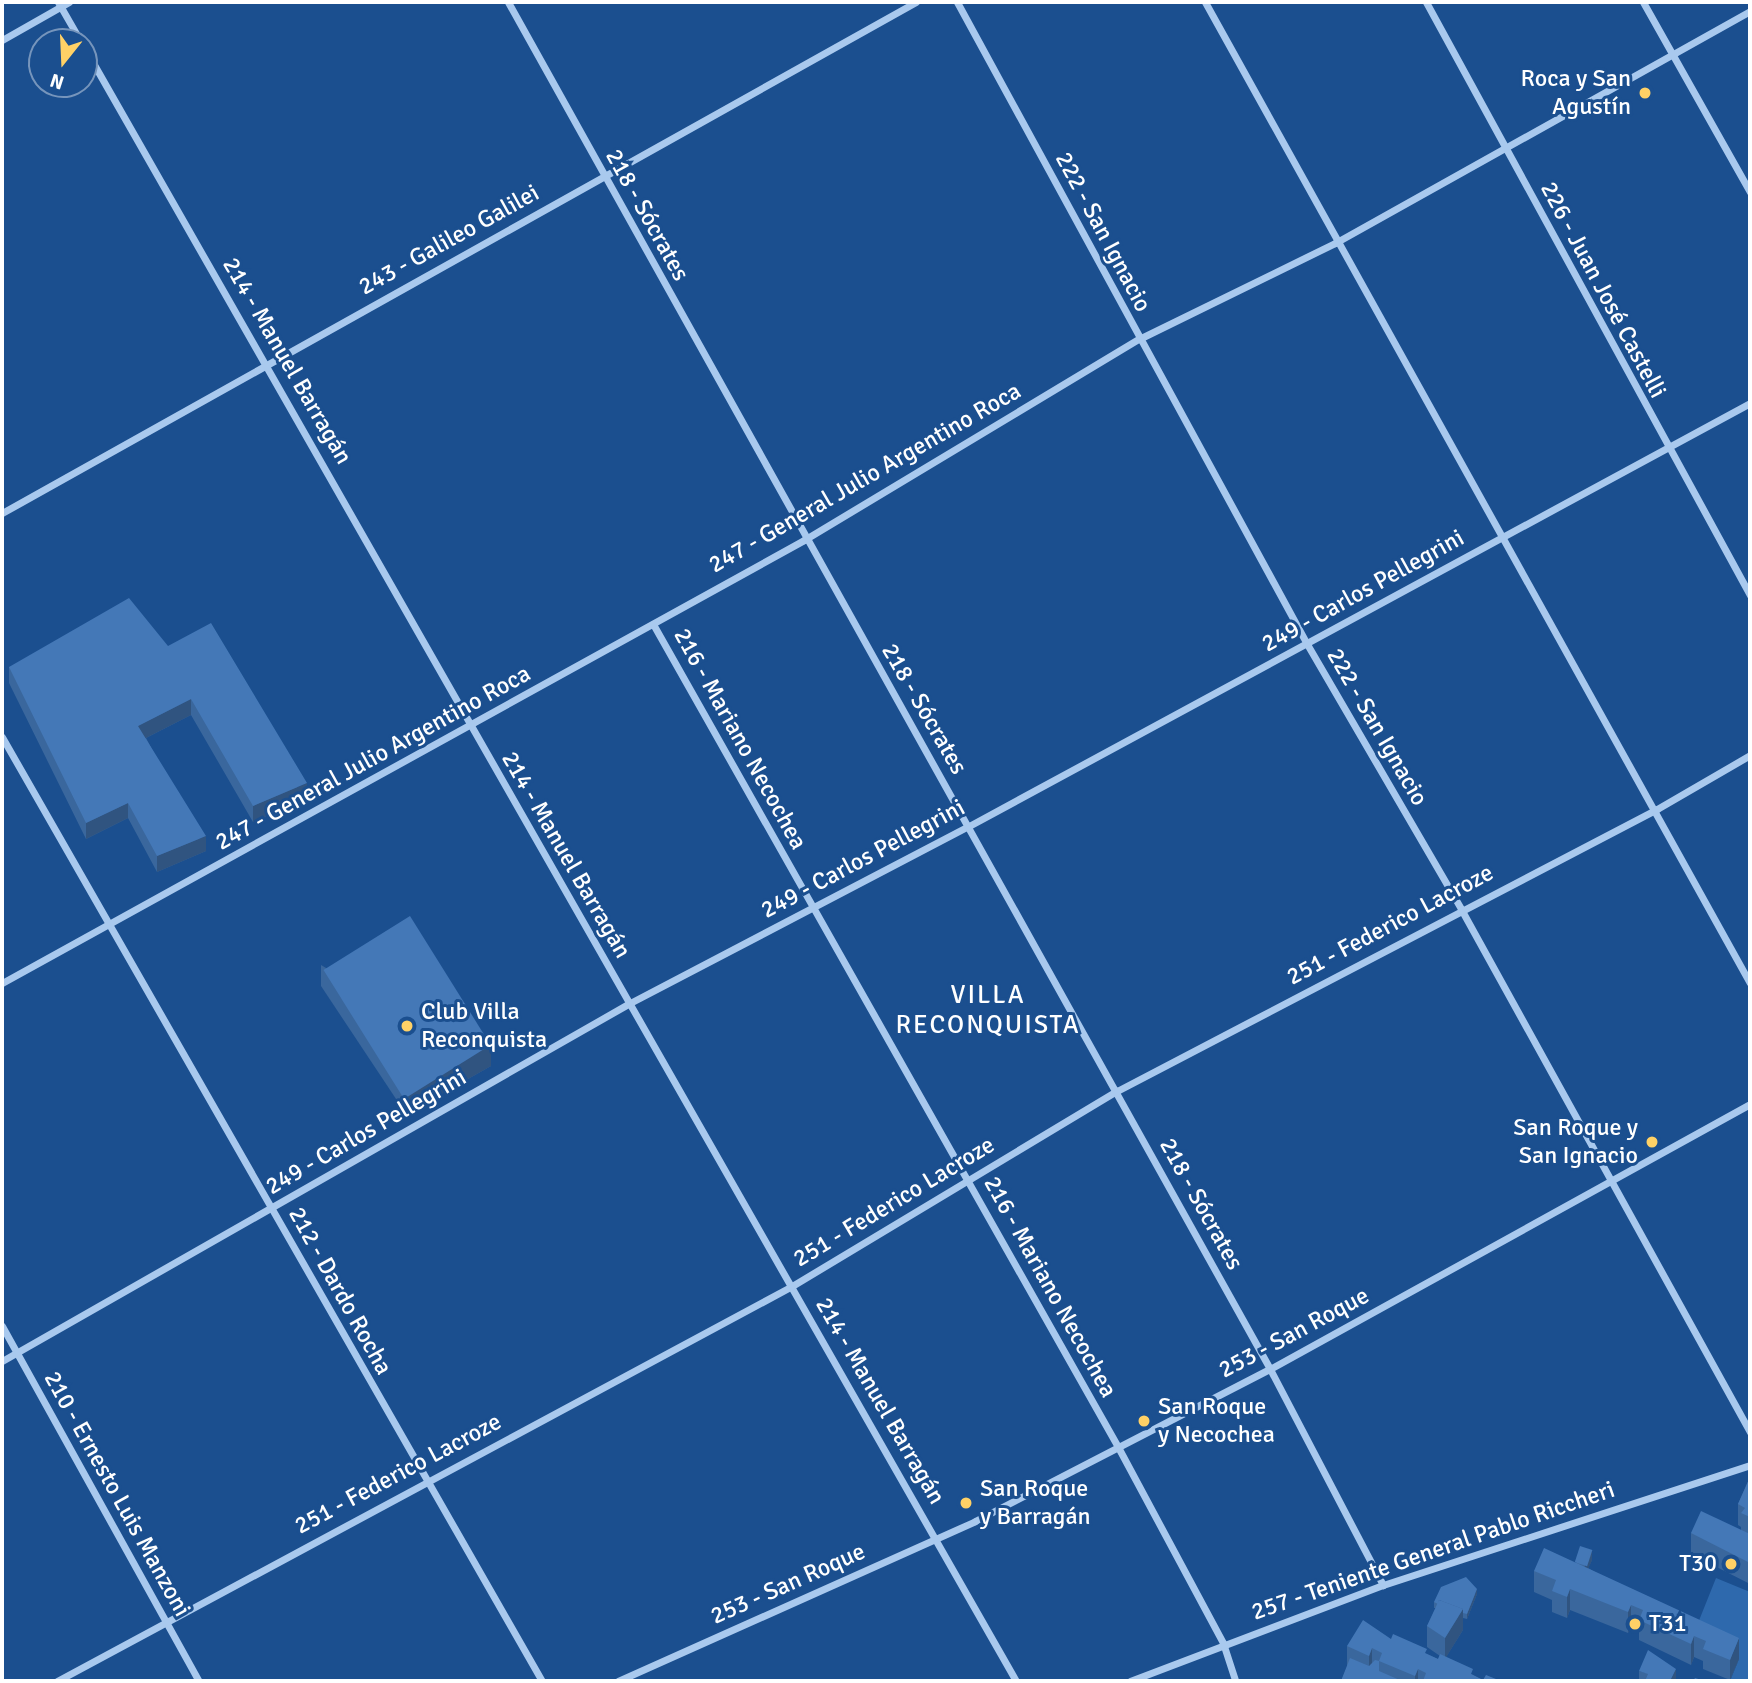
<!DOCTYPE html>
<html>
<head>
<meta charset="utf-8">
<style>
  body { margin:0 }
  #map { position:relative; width:1752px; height:1683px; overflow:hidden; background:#1b4f8f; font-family:Signika,sans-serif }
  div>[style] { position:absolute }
  .green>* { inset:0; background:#2e69ad }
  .minor>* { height:7px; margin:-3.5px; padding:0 3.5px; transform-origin:3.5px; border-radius:3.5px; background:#a9c9ee }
  .wall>* { inset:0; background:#3a679d }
  .shaded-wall>* { inset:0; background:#305480 }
  .building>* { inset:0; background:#4478b7; transform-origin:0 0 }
  .dots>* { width:19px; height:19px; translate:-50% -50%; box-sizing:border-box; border:4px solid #1b4f8f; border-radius:50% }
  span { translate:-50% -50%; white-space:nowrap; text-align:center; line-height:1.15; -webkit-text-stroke:6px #1b4f8f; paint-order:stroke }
  .poi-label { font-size:24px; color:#fff }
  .right { translate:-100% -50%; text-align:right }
  .left { translate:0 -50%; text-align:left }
  .street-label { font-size:24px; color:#fff }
  .neighbourhood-label { font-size:26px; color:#fff; letter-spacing:2px }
  .frame { position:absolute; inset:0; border:4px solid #fff; pointer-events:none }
  .north { position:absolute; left:28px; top:28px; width:70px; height:70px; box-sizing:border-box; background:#1b4f8f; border:2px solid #7695bc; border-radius:50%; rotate:198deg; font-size:19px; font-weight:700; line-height:28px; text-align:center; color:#fff }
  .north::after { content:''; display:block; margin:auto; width:24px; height:32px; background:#ffd166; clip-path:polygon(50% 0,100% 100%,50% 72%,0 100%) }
</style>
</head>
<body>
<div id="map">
  <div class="green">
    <i style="clip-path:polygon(1716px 1578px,1750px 1592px,1750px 1681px,1730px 1681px,1739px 1659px,1696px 1628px)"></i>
  </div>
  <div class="minor">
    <i style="left:58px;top:2px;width:46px;rotate:60.1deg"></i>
    <i style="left:508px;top:2px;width:1565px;rotate:60.86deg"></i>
    <i style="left:1270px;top:1369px;width:244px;rotate:62.4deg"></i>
    <i style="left:957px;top:2px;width:731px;rotate:61.4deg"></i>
    <i style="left:1307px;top:644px;width:306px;rotate:59.8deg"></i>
    <i style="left:1461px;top:909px;width:598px;rotate:61.08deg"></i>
    <i style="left:1205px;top:2px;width:1122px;rotate:60.95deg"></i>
    <i style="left:1426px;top:2px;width:676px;rotate:61.35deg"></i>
    <i style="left:1643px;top:2px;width:218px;rotate:60.6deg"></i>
    <i style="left:2px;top:40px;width:77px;rotate:-29.6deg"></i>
    <i style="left:84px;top:47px;width:1881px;rotate:60.3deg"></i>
    <i style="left:2px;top:513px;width:1047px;rotate:-29.21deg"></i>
    <i style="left:653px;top:624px;width:945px;rotate:60.53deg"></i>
    <i style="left:1118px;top:1447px;width:222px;rotate:61.8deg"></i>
    <i style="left:1223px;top:1643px;width:40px;rotate:72deg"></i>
    <i style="left:2px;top:737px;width:1088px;rotate:60.23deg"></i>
    <i style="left:2px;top:983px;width:916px;rotate:-28.91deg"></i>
    <i style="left:804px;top:540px;width:391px;rotate:-31deg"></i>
    <i style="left:1139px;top:339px;width:218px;rotate:-26.1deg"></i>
    <i style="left:1335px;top:243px;width:475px;rotate:-29.2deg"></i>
    <i style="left:2px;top:1326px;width:406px;rotate:61deg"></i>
    <i style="left:2px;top:1361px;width:723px;rotate:-29.69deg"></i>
    <i style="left:630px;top:1003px;width:382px;rotate:-27.6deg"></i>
    <i style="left:969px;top:826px;width:888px;rotate:-28.44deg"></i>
    <i style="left:57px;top:1681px;width:834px;rotate:-28.25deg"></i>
    <i style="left:792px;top:1286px;width:379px;rotate:-31deg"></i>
    <i style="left:1117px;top:1091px;width:609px;rotate:-27.57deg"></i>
    <i style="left:1657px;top:809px;width:108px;rotate:-30.1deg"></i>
    <i style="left:618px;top:1681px;width:391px;rotate:-24.1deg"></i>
    <i style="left:975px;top:1521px;width:332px;rotate:-27.3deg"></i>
    <i style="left:1270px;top:1369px;width:548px;rotate:-28.9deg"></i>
    <i style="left:1130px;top:1681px;width:271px;rotate:-20.8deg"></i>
    <i style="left:1383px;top:1585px;width:386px;rotate:-18.1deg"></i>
  </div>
  <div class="wall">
    <i style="clip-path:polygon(168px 646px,307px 798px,253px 822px,191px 715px,146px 738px,206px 851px,157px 872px,128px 818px,86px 839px,9px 683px,9px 667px)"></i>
    <i style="clip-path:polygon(321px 965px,491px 1066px,406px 1114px,321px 986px)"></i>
    <i style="clip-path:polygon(1750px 1477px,1750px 1584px,1691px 1554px,1691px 1533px,1741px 1530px,1741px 1527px,1738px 1525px,1738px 1504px)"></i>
    <i style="clip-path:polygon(1592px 1560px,1588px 1568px,1739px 1659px,1730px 1680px,1703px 1669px,1703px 1661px,1694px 1657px,1691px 1665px,1639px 1640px,1639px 1629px,1631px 1626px,1628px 1633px,1570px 1610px,1567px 1618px,1552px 1612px,1552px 1600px,1534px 1592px,1534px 1571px)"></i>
    <i style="clip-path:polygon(1477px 1594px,1467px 1619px,1463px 1618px,1463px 1630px,1446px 1657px,1473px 1675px,1483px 1680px,1501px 1681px,1341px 1681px,1347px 1667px,1347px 1646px,1391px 1639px,1438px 1659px,1440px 1656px,1427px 1647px,1427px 1626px,1436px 1608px,1434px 1608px,1434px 1602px)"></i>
    <i style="clip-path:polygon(1639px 1671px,1676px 1681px,1639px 1681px)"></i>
  </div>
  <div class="shaded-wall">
    <i style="clip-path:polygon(191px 699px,191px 715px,138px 742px,138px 726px)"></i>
    <i style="clip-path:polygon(307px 783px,307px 798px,253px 822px,253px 806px)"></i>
    <i style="clip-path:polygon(128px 803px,128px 818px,86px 839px,86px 823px)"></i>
    <i style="clip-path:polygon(206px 836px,206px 851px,157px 872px,157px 856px)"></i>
    <i style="clip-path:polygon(491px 1045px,491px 1066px,406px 1114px,406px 1093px)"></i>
    <i style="clip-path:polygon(1592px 1550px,1592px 1560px,1580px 1588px,1580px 1577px)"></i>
    <i style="clip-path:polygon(1477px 1589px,1477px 1594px,1467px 1619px,1467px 1614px)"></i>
    <i style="clip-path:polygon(1570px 1589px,1570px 1610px,1567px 1618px,1567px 1597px)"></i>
    <i style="clip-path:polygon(1631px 1605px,1631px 1626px,1628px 1633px,1628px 1612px)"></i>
    <i style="clip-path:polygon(1463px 1609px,1463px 1630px,1445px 1659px,1445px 1638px)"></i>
    <i style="clip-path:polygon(1694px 1636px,1694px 1657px,1691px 1665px,1691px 1644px)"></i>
    <i style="clip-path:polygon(1739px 1638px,1739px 1659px,1730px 1680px,1730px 1660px)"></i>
    <i style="clip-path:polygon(1372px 1648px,1372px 1669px,1369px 1677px,1369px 1656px)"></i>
    <i style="clip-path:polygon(1418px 1669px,1418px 1681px,1415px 1681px,1415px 1676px)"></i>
    <i style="clip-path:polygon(1676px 1669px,1676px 1681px,1670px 1681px)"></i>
  </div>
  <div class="building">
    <i style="clip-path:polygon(129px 598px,168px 646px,211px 623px,307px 783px,253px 806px,191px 699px,138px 726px,206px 836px,157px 856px,128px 803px,86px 823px,9px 667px)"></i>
    <i style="left:410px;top:916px;width:152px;height:102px;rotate:58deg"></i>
    <i style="clip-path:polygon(1750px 1477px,1750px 1517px,1741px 1513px,1745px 1508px,1738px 1504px)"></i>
    <i style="clip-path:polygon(1701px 1511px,1750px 1534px,1750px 1563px,1691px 1533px)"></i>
    <i style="left:1580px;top:1546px;width:13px;height:17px;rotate:18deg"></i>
    <i style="clip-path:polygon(1544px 1548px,1739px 1638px,1730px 1660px,1703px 1649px,1706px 1641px,1694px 1636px,1691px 1644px,1639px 1620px,1643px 1610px,1631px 1605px,1628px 1612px,1570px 1589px,1567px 1597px,1552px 1591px,1556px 1580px,1534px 1571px)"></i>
    <i style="clip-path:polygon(1466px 1577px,1477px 1589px,1467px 1614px,1463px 1613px,1463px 1609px,1439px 1600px,1438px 1604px,1434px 1602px,1441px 1587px)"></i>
    <i style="clip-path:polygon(1439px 1600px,1463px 1609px,1445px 1638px,1427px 1626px)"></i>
    <i style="clip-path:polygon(1363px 1620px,1391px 1639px,1393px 1634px,1427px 1649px,1425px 1653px,1438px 1659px,1440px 1654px,1473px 1669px,1471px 1674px,1483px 1680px,1486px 1675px,1501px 1681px,1423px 1681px,1426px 1673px,1418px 1669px,1415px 1676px,1379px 1661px,1382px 1653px,1372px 1648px,1369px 1656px,1347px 1646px)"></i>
    <i style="clip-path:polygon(1648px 1650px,1676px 1669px,1670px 1681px,1645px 1681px,1648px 1674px,1639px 1671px)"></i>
    <i style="clip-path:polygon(1350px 1658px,1369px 1666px,1375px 1660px,1379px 1661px,1379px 1671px,1402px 1681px,1341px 1681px)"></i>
    <i style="clip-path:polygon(1695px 1678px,1705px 1681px,1693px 1681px)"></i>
  </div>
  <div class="dots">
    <i style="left:1645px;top:93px;background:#ffd166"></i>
    <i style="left:407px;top:1026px;background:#ffd166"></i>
    <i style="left:1652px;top:1142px;background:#ffd166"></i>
    <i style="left:1144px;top:1421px;background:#ffd166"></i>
    <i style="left:966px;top:1503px;background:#ffd166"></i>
    <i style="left:1731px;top:1564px;background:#ffd166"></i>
    <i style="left:1635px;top:1624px;background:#ffd166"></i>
  </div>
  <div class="poi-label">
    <span class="right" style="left:1631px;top:93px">Roca y San<br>Agustín</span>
    <span class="left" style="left:421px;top:1026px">Club Villa<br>Reconquista</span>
    <span class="right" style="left:1638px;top:1142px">San Roque y<br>San Ignacio</span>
    <span class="left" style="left:1158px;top:1421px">San Roque<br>y Necochea</span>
    <span class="left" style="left:980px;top:1503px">San Roque<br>y Barragán</span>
    <span class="right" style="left:1717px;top:1564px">T30</span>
    <span class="left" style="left:1649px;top:1624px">T31</span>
  </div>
  <div class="street-label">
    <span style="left:647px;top:215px;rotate:61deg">218 - Sócrates</span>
    <span style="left:1103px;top:232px;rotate:62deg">222 - San Ignacio</span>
    <span style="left:449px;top:240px;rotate:-29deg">243 - Galileo Galilei</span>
    <span style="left:1603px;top:290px;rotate:62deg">226 - Juan José Castelli</span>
    <span style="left:287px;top:361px;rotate:60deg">214 - Manuel Barragán</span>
    <span style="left:865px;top:478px;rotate:-30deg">247 - General Julio Argentino Roca</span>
    <span style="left:1363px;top:591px;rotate:-29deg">249 - Carlos Pellegrini</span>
    <span style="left:924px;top:709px;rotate:60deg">218 - Sócrates</span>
    <span style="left:1377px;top:727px;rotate:60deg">222 - San Ignacio</span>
    <span style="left:740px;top:739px;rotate:61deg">216 - Mariano Necochea</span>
    <span style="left:373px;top:758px;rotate:-29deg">247 - General Julio Argentino Roca</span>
    <span style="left:566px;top:855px;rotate:60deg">214 - Manuel Barragán</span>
    <span style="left:863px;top:859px;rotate:-28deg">249 - Carlos Pellegrini</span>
    <span style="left:1390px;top:925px;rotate:-28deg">251 - Federico Lacroze</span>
    <span style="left:366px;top:1132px;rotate:-30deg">249 - Carlos Pellegrini</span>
    <span style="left:894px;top:1202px;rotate:-31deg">251 - Federico Lacroze</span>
    <span style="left:1201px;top:1204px;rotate:61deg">218 - Sócrates</span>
    <span style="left:1050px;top:1287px;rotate:61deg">216 - Mariano Necochea</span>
    <span style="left:340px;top:1291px;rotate:61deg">212 - Dardo Rocha</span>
    <span style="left:1294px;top:1333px;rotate:-28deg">253 - San Roque</span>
    <span style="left:880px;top:1401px;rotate:60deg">214 - Manuel Barragán</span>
    <span style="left:398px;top:1474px;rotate:-28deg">251 - Federico Lacroze</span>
    <span style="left:117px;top:1494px;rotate:61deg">210 - Ernesto Luis Manzoni</span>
    <span style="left:1433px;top:1551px;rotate:-19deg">257 - Teniente General Pablo Riccheri</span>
    <span style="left:788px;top:1584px;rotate:-24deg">253 - San Roque</span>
  </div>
  <div class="neighbourhood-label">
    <span style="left:988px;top:1011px">VILLA<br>RECONQUISTA</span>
  </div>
  <div class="frame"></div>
  <div class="north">N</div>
</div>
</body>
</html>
